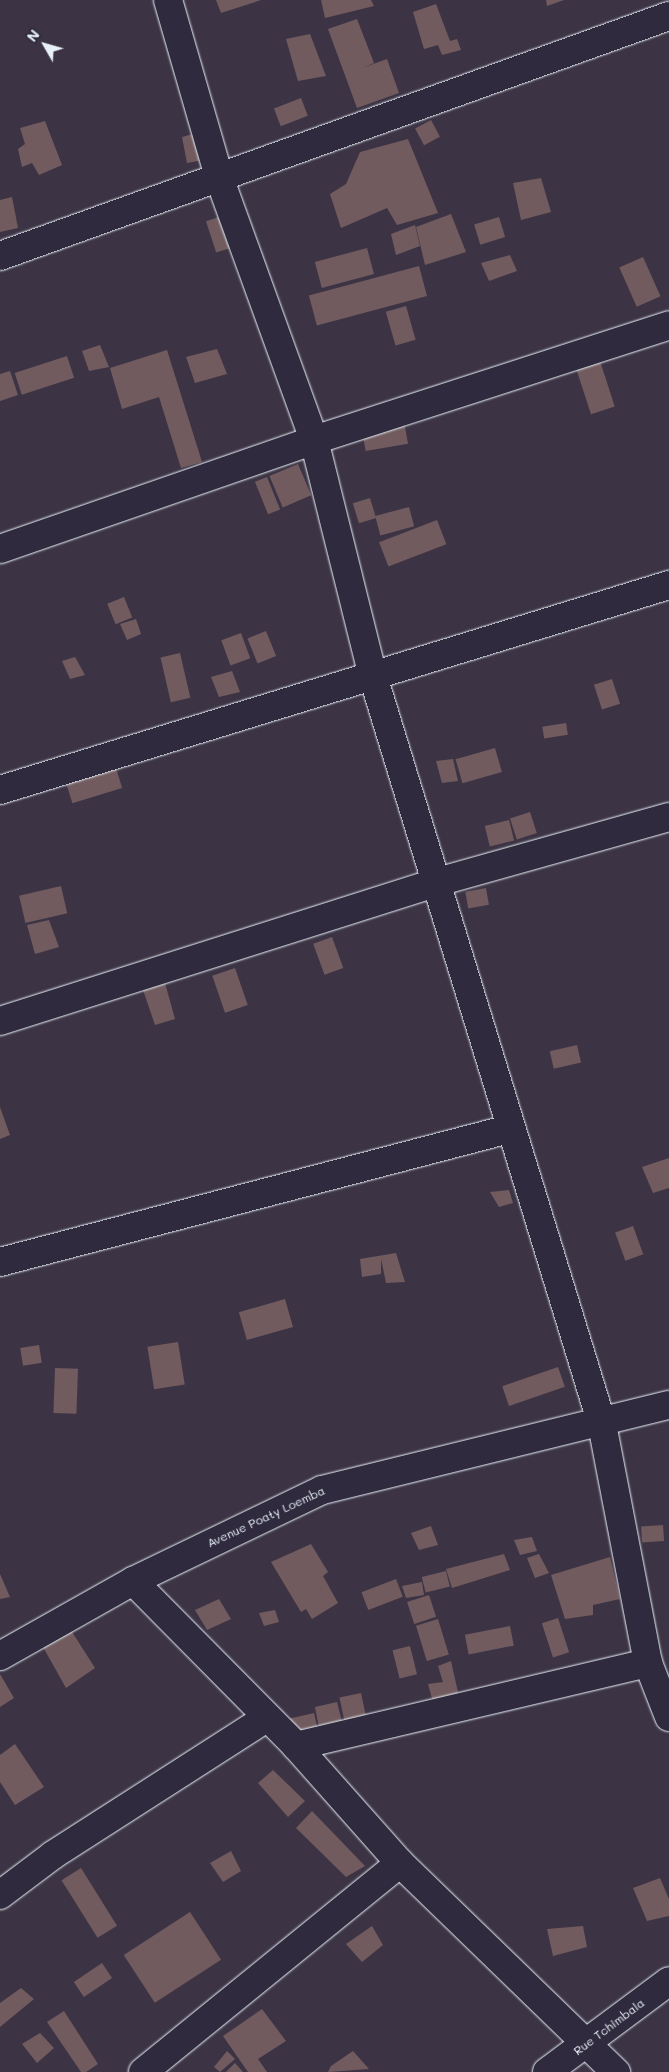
<!DOCTYPE html>
<html>
<head>
<meta charset="utf-8">
<style>
  body { margin:0 }
  #map { position:relative; width:669px; height:2072px; overflow:hidden; background:#3c3444; font-family:Mali,sans-serif }
  div>[style] { position:absolute }
  .building>* { inset:0; background:#715b5f; transform-origin:0 0 }
  .roads { filter:drop-shadow(0 0 1px #e8f1f8) drop-shadow(0 0 1px #e8f1f8) }
  .street>* { height:28px; margin:-14px; padding:0 14px; transform-origin:14px; border-radius:14px; background:#2f2a3d }
  span { translate:-50% -50%; white-space:nowrap; text-align:center; line-height:1.15; -webkit-text-stroke:4.5px #2f2a3d; paint-order:stroke }
  .street-label { font-size:12px; color:#e8f1f8 }
  .north { position:absolute; left:20px; top:20px; width:50px; height:50px; -webkit-text-stroke:4px #2f2a3d; paint-order:stroke; rotate:308deg; font-size:14px; font-weight:700; line-height:20px; text-align:center; color:#e8f1f8 }
  .north::after { content:''; display:block; margin:auto; width:18px; height:22px; background:#e8f1f8; clip-path:polygon(50% 0,100% 100%,50% 72%,0 100%) }
</style>
</head>
<body>
<div id="map">
  <div class="building">
    <i style="clip-path:polygon(216px 0,261px 0,221px 13px)"></i>
    <i style="clip-path:polygon(321px 0,371px 0,374px 6px,325px 18px)"></i>
    <i style="clip-path:polygon(546px 0,564px 0,547px 6px)"></i>
    <i style="clip-path:polygon(436px 4px,450px 41px,457px 39px,461px 50px,442px 55px,438px 45px,424px 49px,413px 12px)"></i>
    <i style="clip-path:polygon(357px 19px,374px 63px,362px 68px,387px 59px,399px 93px,357px 108px,328px 29px)"></i>
    <i style="clip-path:polygon(310px 34px,326px 76px,298px 81px,286px 39px)"></i>
    <i style="left:301px;top:98px;width:19px;height:29px;rotate:69deg"></i>
    <i style="left:431px;top:120px;width:19px;height:18px;rotate:62deg"></i>
    <i style="clip-path:polygon(45px 121px,62px 165px,39px 175px,32px 163px,22px 167px,18px 149px,25px 144px,20px 128px)"></i>
    <i style="clip-path:polygon(200px 132px,209px 159px,187px 163px,182px 137px)"></i>
    <i style="clip-path:polygon(408px 139px,438px 213px,397px 225px,387px 208px,341px 228px,330px 194px,346px 184px,360px 152px)"></i>
    <i style="clip-path:polygon(541px 178px,551px 212px,521px 220px,513px 183px)"></i>
    <i style="clip-path:polygon(12px 197px,18px 228px,0 232px,0 200px)"></i>
    <i style="clip-path:polygon(451px 214px,466px 252px,425px 265px,416px 227px)"></i>
    <i style="left:225px;top:215px;width:33px;height:20px;rotate:72deg"></i>
    <i style="left:499px;top:217px;width:21px;height:26px;rotate:73deg"></i>
    <i style="clip-path:polygon(415px 225px,420px 246px,396px 255px,391px 234px)"></i>
    <i style="left:367px;top:248px;width:27px;height:54px;rotate:75deg"></i>
    <i style="clip-path:polygon(510px 255px,517px 271px,489px 281px,481px 263px)"></i>
    <i style="left:643px;top:257px;width:43px;height:26px;rotate:66deg"></i>
    <i style="left:419px;top:266px;width:31px;height:114px;rotate:75deg"></i>
    <i style="left:406px;top:306px;width:35px;height:21px;rotate:74deg"></i>
    <i style="clip-path:polygon(100px 345px,109px 367px,89px 371px,82px 351px)"></i>
    <i style="clip-path:polygon(217px 349px,227px 374px,195px 383px,186px 357px)"></i>
    <i style="clip-path:polygon(167px 350px,202px 462px,181px 468px,159px 397px,122px 409px,110px 368px)"></i>
    <i style="left:67px;top:356px;width:23px;height:55px;rotate:72deg"></i>
    <i style="left:599px;top:358px;width:51px;height:25px;rotate:72deg"></i>
    <i style="clip-path:polygon(10px 371px,18px 395px,0 401px,0 374px)"></i>
    <i style="left:404px;top:421px;width:23px;height:43px;rotate:80deg"></i>
    <i style="left:298px;top:464px;width:34px;height:31px;rotate:67deg"></i>
    <i style="left:267px;top:477px;width:35px;height:13px;rotate:68deg"></i>
    <i style="left:370px;top:498px;width:21px;height:18px;rotate:73deg"></i>
    <i style="left:409px;top:507px;width:20px;height:35px;rotate:75deg"></i>
    <i style="left:437px;top:520px;width:26px;height:62px;rotate:69deg"></i>
    <i style="left:124px;top:597px;width:22px;height:18px;rotate:68deg"></i>
    <i style="clip-path:polygon(136px 619px,141px 634px,127px 640px,120px 624px)"></i>
    <i style="left:266px;top:631px;width:27px;height:20px;rotate:68deg"></i>
    <i style="left:241px;top:633px;width:27px;height:21px;rotate:70deg"></i>
    <i style="left:180px;top:653px;width:46px;height:20px;rotate:77deg"></i>
    <i style="clip-path:polygon(75px 657px,85px 675px,70px 679px,62px 661px)"></i>
    <i style="clip-path:polygon(232px 671px,240px 692px,219px 697px,211px 677px)"></i>
    <i style="left:612px;top:679px;width:26px;height:19px;rotate:72deg"></i>
    <i style="left:566px;top:723px;width:12px;height:24px;rotate:81deg"></i>
    <i style="left:495px;top:748px;width:25px;height:41px;rotate:74deg"></i>
    <i style="clip-path:polygon(453px 759px,458px 781px,442px 783px,436px 761px)"></i>
    <i style="left:116px;top:768px;width:21px;height:52px;rotate:73deg"></i>
    <i style="left:530px;top:812px;width:22px;height:21px;rotate:72deg"></i>
    <i style="left:509px;top:820px;width:21px;height:25px;rotate:76deg"></i>
    <i style="left:61px;top:886px;width:28px;height:43px;rotate:77deg"></i>
    <i style="left:486px;top:888px;width:17px;height:21px;rotate:80deg"></i>
    <i style="clip-path:polygon(49px 920px,59px 947px,35px 954px,27px 925px)"></i>
    <i style="left:332px;top:937px;width:33px;height:20px;rotate:70deg"></i>
    <i style="left:235px;top:968px;width:39px;height:24px;rotate:71deg"></i>
    <i style="clip-path:polygon(165px 983px,175px 1019px,155px 1025px,142px 987px)"></i>
    <i style="left:577px;top:1045px;width:18px;height:28px;rotate:77deg"></i>
    <i style="clip-path:polygon(0 1107px,10px 1135px,0 1139px)"></i>
    <i style="clip-path:polygon(669px 1158px,669px 1188px,653px 1193px,642px 1167px)"></i>
    <i style="clip-path:polygon(509px 1190px,513px 1203px,499px 1207px,490px 1192px)"></i>
    <i style="left:633px;top:1226px;width:30px;height:19px;rotate:70deg"></i>
    <i style="clip-path:polygon(396px 1253px,405px 1282px,386px 1283px,381px 1259px,381px 1274px,362px 1277px,360px 1259px)"></i>
    <i style="left:285px;top:1299px;width:29px;height:48px;rotate:74deg"></i>
    <i style="left:178px;top:1342px;width:43px;height:31px;rotate:81deg"></i>
    <i style="left:39px;top:1345px;width:18px;height:19px;rotate:81deg"></i>
    <i style="left:558px;top:1367px;width:21px;height:59px;rotate:71deg"></i>
    <i style="left:55px;top:1368px;width:23px;height:45px;rotate:2deg"></i>
    <i style="left:663px;top:1525px;width:16px;height:22px;rotate:86deg"></i>
    <i style="clip-path:polygon(431px 1526px,438px 1545px,419px 1550px,411px 1533px)"></i>
    <i style="clip-path:polygon(532px 1537px,537px 1551px,520px 1555px,514px 1540px)"></i>
    <i style="clip-path:polygon(311px 1544px,328px 1572px,323px 1576px,338px 1603px,312px 1619px,306px 1609px,301px 1612px,271px 1562px)"></i>
    <i style="clip-path:polygon(504px 1554px,510px 1570px,452px 1588px,446px 1569px)"></i>
    <i style="clip-path:polygon(539px 1554px,549px 1573px,535px 1578px,527px 1558px)"></i>
    <i style="clip-path:polygon(610px 1557px,620px 1599px,593px 1605px,593px 1615px,565px 1619px,551px 1575px)"></i>
    <i style="left:446px;top:1571px;width:16px;height:25px;rotate:76deg"></i>
    <i style="clip-path:polygon(0 1574px,10px 1597px,0 1599px)"></i>
    <i style="left:396px;top:1579px;width:19px;height:37px;rotate:69deg"></i>
    <i style="clip-path:polygon(422px 1582px,424px 1595px,406px 1598px,402px 1586px)"></i>
    <i style="left:429px;top:1595px;width:23px;height:23px;rotate:72deg"></i>
    <i style="clip-path:polygon(219px 1599px,231px 1619px,207px 1630px,195px 1610px)"></i>
    <i style="clip-path:polygon(275px 1610px,279px 1622px,264px 1626px,259px 1613px)"></i>
    <i style="left:558px;top:1618px;width:36px;height:17px;rotate:72deg"></i>
    <i style="left:438px;top:1619px;width:37px;height:23px;rotate:73deg"></i>
    <i style="clip-path:polygon(67px 1624px,95px 1668px,66px 1688px,38px 1638px)"></i>
    <i style="left:510px;top:1626px;width:20px;height:46px;rotate:79deg"></i>
    <i style="left:410px;top:1646px;width:29px;height:18px;rotate:76deg"></i>
    <i style="clip-path:polygon(451px 1661px,460px 1701px,434px 1706px,428px 1684px,443px 1682px,438px 1666px)"></i>
    <i style="clip-path:polygon(0 1674px,14px 1698px,0 1707px)"></i>
    <i style="left:361px;top:1693px;width:25px;height:22px;rotate:78deg"></i>
    <i style="clip-path:polygon(337px 1702px,344px 1730px,320px 1733px,315px 1707px)"></i>
    <i style="left:314px;top:1713px;width:22px;height:27px;rotate:77deg"></i>
    <i style="clip-path:polygon(15px 1744px,44px 1787px,15px 1805px,0 1782px,0 1755px)"></i>
    <i style="clip-path:polygon(273px 1770px,305px 1801px,288px 1817px,258px 1783px)"></i>
    <i style="clip-path:polygon(312px 1811px,365px 1866px,346px 1877px,296px 1828px)"></i>
    <i style="clip-path:polygon(231px 1851px,241px 1871px,223px 1882px,210px 1863px)"></i>
    <i style="left:81px;top:1868px;width:68px;height:23px;rotate:58deg"></i>
    <i style="clip-path:polygon(660px 1878px,669px 1899px,669px 1916px,647px 1921px,633px 1888px)"></i>
    <i style="left:190px;top:1912px;width:57px;height:79px;rotate:57deg"></i>
    <i style="clip-path:polygon(372px 1926px,383px 1945px,362px 1962px,346px 1944px)"></i>
    <i style="clip-path:polygon(583px 1926px,587px 1947px,553px 1956px,547px 1929px)"></i>
    <i style="left:102px;top:1963px;width:18px;height:34px;rotate:56deg"></i>
    <i style="clip-path:polygon(21px 1988px,34px 1999px,0 2027px,0 2003px)"></i>
    <i style="clip-path:polygon(262px 2009px,286px 2041px,258px 2059px,267px 2072px,248px 2072px,223px 2036px)"></i>
    <i style="clip-path:polygon(64px 2011px,98px 2064px,86px 2072px,81px 2072px,47px 2022px)"></i>
    <i style="clip-path:polygon(40px 2033px,54px 2048px,37px 2063px,22px 2044px)"></i>
    <i style="clip-path:polygon(227px 2051px,235px 2059px,220px 2072px,214px 2067px)"></i>
    <i style="clip-path:polygon(353px 2051px,369px 2069px,328px 2072px,331px 2066px)"></i>
    <i style="clip-path:polygon(235px 2063px,243px 2072px,226px 2072px)"></i>
  </div>
  <div class="roads">
    <div class="street">
      <i style="left:168px;top:0;width:187px;rotate:73.9deg"></i>
      <i style="left:220px;top:180px;width:276px;rotate:70.1deg"></i>
      <i style="left:314px;top:440px;width:240px;rotate:76deg"></i>
      <i style="left:372px;top:673px;width:785px;rotate:72.97deg"></i>
      <i style="left:602px;top:1424px;width:243px;rotate:79.1deg"></i>
      <i style="left:648px;top:1663px;width:58px;rotate:68.7deg"></i>
      <i style="left:0;top:256px;width:711px;rotate:-19.74deg"></i>
      <i style="left:0;top:549px;width:332px;rotate:-19.1deg"></i>
      <i style="left:314px;top:440px;width:373px;rotate:-17.9deg"></i>
      <i style="left:0;top:790px;width:700px;rotate:-17.04deg"></i>
      <i style="left:0;top:1021px;width:455px;rotate:-17.6deg"></i>
      <i style="left:434px;top:883px;width:244px;rotate:-15.7deg"></i>
      <i style="left:0;top:1262px;width:526px;rotate:-14.64deg"></i>
      <i style="left:133px;top:1581px;width:232px;rotate:45.3deg"></i>
      <i style="left:296px;top:1746px;width:157px;rotate:48.4deg"></i>
      <i style="left:400px;top:1863px;width:301px;rotate:44.1deg"></i>
      <i style="left:0;top:1656px;width:153px;rotate:-29.4deg"></i>
      <i style="left:133px;top:1581px;width:210px;rotate:-25.7deg"></i>
      <i style="left:322px;top:1490px;width:357px;rotate:-13.8deg"></i>
      <i style="left:296px;top:1746px;width:362px;rotate:-13.3deg"></i>
      <i style="left:0;top:1895px;width:66px;rotate:-37deg"></i>
      <i style="left:53px;top:1855px;width:252px;rotate:-32.7deg"></i>
      <i style="left:143px;top:2072px;width:331px;rotate:-39.1deg"></i>
      <i style="left:547px;top:2072px;width:152px;rotate:-36.7deg"></i>
    </div>
  </div>
  <div class="street-label">
    <span style="left:266px;top:1517px;rotate:-25deg">Avenue Poaty Loemba</span>
    <span style="left:609px;top:2027px;rotate:-37deg">Rue Tchimbala</span>
  </div>
  <div class="north">N</div>
</div>
</body>
</html>
